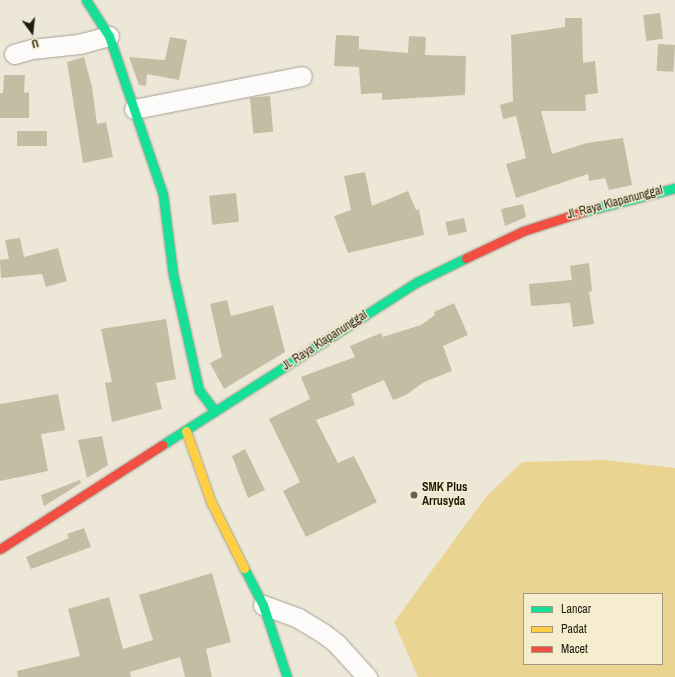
<!DOCTYPE html>
<html>
<head>
<meta charset="utf-8">
<style>
  body { margin:0 }
  #map { position:relative; width:675px; height:677px; overflow:hidden; background:#ede7d7; font-family:"Archivo Narrow",sans-serif }
  div>[style] { position:absolute }
  .water>* { inset:0; background:#ead491 }
  .building>* { inset:0; background:#c4bca3; transform-origin:0 0 }
  .roads { filter:drop-shadow(0 0 1px #a5a194) drop-shadow(0 0 1px #a5a194) }
  .street>* { height:19px; margin:-9.5px; padding:0 9.5px; transform-origin:9.5px; border-radius:9.5px; background:#fcfbf9 }
  .fast>* { height:9px; margin:-4.5px; padding:0 4.5px; transform-origin:4.5px; border-radius:4.5px; background:#16e098 }
  .slow>* { height:9px; margin:-4.5px; padding:0 4.5px; transform-origin:4.5px; border-radius:4.5px; background:#ffcf43 }
  .jam>* { height:9px; margin:-4.5px; padding:0 4.5px; transform-origin:4.5px; border-radius:4.5px; background:#f24e42 }
  .dots>* { width:11px; height:11px; translate:-50% -50%; box-sizing:border-box; border:2px solid #f6ecce; border-radius:50% }
  span { translate:-50% -50%; white-space:nowrap; text-align:center; line-height:1.15; -webkit-text-stroke:3px #f6ecce; paint-order:stroke }
  .street-label { font-size:12px; color:#1f1b10 }
  .poi-label { font-size:12px; color:#1f1b10; font-weight:700 }
  .left { translate:0 -50%; text-align:left }
  .legend { position:absolute; left:523px; top:593px; width:140px; height:72px; box-sizing:border-box; background:#f6ecce; border:1px solid #a09882; margin:0; padding:5px 7px; list-style:none; font-size:12px; color:#1f1b10 }
  .legend li { display:flex; align-items:center; gap:8px; height:20px }
  .legend b { width:20px; border:1px solid #a09882 }
  .north { position:absolute; left:12px; top:12px; width:40px; height:40px; -webkit-text-stroke:3px #f6ecce; paint-order:stroke; rotate:165deg; font-size:11px; font-weight:700; line-height:16px; text-align:center; color:#1f1b10 }
  .north::after { content:''; display:block; margin:auto; width:14px; height:18px; background:#1f1b10; clip-path:polygon(50% 0,100% 100%,50% 72%,0 100%) }
</style>
</head>
<body>
<div id="map">
  <div class="water">
    <i style="clip-path:polygon(evenodd,604px 460px,675px 468px,675px 677px,418px 677px,394px 622px,486px 497px,522px 462px,604px 460px,524px 594px,662px 594px,662px 664px,524px 664px,524px 594px)"></i>
  </div>
  <div class="building">
    <i style="left:660px;top:13px;width:26px;height:17px;rotate:83deg"></i>
    <i style="clip-path:polygon(565px 18px,582px 18px,583px 63px,595px 61px,598px 93px,585px 95px,586px 111px,541px 111px,552px 154px,587px 143px,623px 138px,632px 185px,609px 190px,605px 178px,589px 181px,588px 174px,516px 198px,506px 164px,526px 158px,516px 116px,503px 119px,500px 105px,513px 101px,511px 35px,565px 27px)"></i>
    <i style="clip-path:polygon(336px 35px,359px 36px,359px 49px,408px 53px,409px 36px,426px 37px,425px 55px,466px 56px,465px 95px,382px 100px,382px 93px,361px 94px,359px 67px,334px 66px)"></i>
    <i style="clip-path:polygon(170px 37px,187px 40px,179px 80px,147px 74px,146px 86px,139px 85px,129px 57px,165px 60px)"></i>
    <i style="left:658px;top:44px;width:17px;height:27px;rotate:3deg"></i>
    <i style="clip-path:polygon(84px 57px,92px 87px,97px 124px,106px 122px,113px 157px,83px 163px,67px 62px)"></i>
    <i style="clip-path:polygon(4px 75px,25px 75px,24px 93px,29px 92px,29px 118px,0 118px,0 93px,3px 93px)"></i>
    <i style="left:270px;top:96px;width:36px;height:20px;rotate:85deg"></i>
    <i style="left:17px;top:131px;width:30px;height:15px"></i>
    <i style="clip-path:polygon(365px 172px,372px 206px,408px 191px,416px 210px,419px 209px,424px 235px,348px 253px,334px 216px,351px 210px,344px 176px)"></i>
    <i style="left:236px;top:193px;width:29px;height:27px;rotate:84deg"></i>
    <i style="clip-path:polygon(523px 204px,526px 217px,505px 226px,501px 209px)"></i>
    <i style="left:464px;top:218px;width:14px;height:19px;rotate:78deg"></i>
    <i style="clip-path:polygon(20px 238px,24px 257px,58px 248px,67px 281px,46px 287px,42px 274px,1px 278px,0 260px,9px 259px,5px 240px)"></i>
    <i style="clip-path:polygon(589px 263px,592px 291px,589px 292px,594px 324px,573px 327px,570px 303px,531px 306px,529px 284px,572px 280px,570px 266px)"></i>
    <i style="clip-path:polygon(227px 300px,231px 316px,273px 305px,285px 352px,224px 389px,210px 363px,222px 357px,210px 304px)"></i>
    <i style="clip-path:polygon(454px 303px,468px 335px,443px 346px,452px 371px,424px 382px,406px 395px,393px 400px,384px 380px,351px 394px,355px 405px,316px 420px,338px 463px,354px 456px,377px 502px,306px 537px,283px 491px,300px 482px,269px 419px,310px 399px,301px 377px,355px 357px,350px 346px,381px 333px,383px 337px,421px 325px,435px 315px,434px 312px)"></i>
    <i style="clip-path:polygon(166px 319px,176px 379px,156px 383px,162px 409px,112px 422px,105px 383px,112px 382px,101px 329px)"></i>
    <i style="clip-path:polygon(58px 394px,65px 430px,41px 434px,48px 471px,0 481px,0 404px)"></i>
    <i style="clip-path:polygon(102px 436px,108px 465px,87px 478px,78px 440px)"></i>
    <i style="clip-path:polygon(245px 449px,265px 490px,248px 498px,232px 456px)"></i>
    <i style="clip-path:polygon(80px 480px,81px 483px,44px 506px,41px 495px)"></i>
    <i style="clip-path:polygon(84px 528px,91px 547px,31px 569px,26px 557px,69px 538px,67px 534px)"></i>
    <i style="clip-path:polygon(212px 573px,231px 642px,206px 649px,212px 677px,185px 677px,180px 657px,130px 672px,131px 677px,18px 677px,17px 671px,80px 656px,68px 609px,109px 597px,123px 649px,153px 640px,139px 595px)"></i>
  </div>
  <div class="roads">
    <div class="street">
      <i style="left:14px;top:54px;width:19px;rotate:-16deg"></i>
      <i style="left:32px;top:49px;width:47px;rotate:-6.1deg"></i>
      <i style="left:79px;top:44px;width:31px;rotate:-15deg"></i>
      <i style="left:134px;top:109px;width:171px;rotate:-11.1deg"></i>
      <i style="left:263px;top:605px;width:37px;rotate:20deg"></i>
      <i style="left:298px;top:618px;width:29px;rotate:31deg"></i>
      <i style="left:323px;top:633px;width:18px;rotate:38deg"></i>
      <i style="left:337px;top:644px;width:45px;rotate:47.7deg"></i>
    </div>
    <div class="fast">
      <i style="left:86px;top:0;width:43px;rotate:57.4deg"></i>
      <i style="left:109px;top:36px;width:168px;rotate:71.2deg"></i>
      <i style="left:163px;top:195px;width:80px;rotate:82.8deg"></i>
      <i style="left:173px;top:274px;width:119px;rotate:77.4deg"></i>
      <i style="left:199px;top:390px;width:26px;rotate:53deg"></i>
      <i style="left:582px;top:212px;width:96px;rotate:-14.5deg"></i>
      <i style="left:162px;top:445px;width:303px;rotate:-32.6deg"></i>
      <i style="left:417px;top:282px;width:55px;rotate:-26.1deg"></i>
      <i style="left:244px;top:568px;width:42px;rotate:62.8deg"></i>
      <i style="left:263px;top:605px;width:76px;rotate:71.6deg"></i>
    </div>
    <div class="slow">
      <i style="left:186px;top:431px;width:75px;rotate:70.6deg"></i>
      <i style="left:211px;top:502px;width:74px;rotate:63.4deg"></i>
    </div>
    <div class="jam">
      <i style="left:466px;top:258px;width:63px;rotate:-25.3deg"></i>
      <i style="left:523px;top:231px;width:62px;rotate:-17.9deg"></i>
      <i style="left:0;top:549px;width:193px;rotate:-32.7deg"></i>
    </div>
  </div>
  <div class="dots">
    <i style="left:414px;top:495px;background:#676256"></i>
  </div>
  <div class="street-label">
    <span style="left:615px;top:203px;rotate:-15deg">Jl. Raya Klapanunggal</span>
    <span style="left:325px;top:341px;rotate:-33deg">Jl. Raya Klapanunggal</span>
  </div>
  <div class="poi-label">
    <span class="left" style="left:422px;top:495px">SMK Plus<br>Arrusyda</span>
  </div>
  <ul class="legend">
  <li><b style="height:5px;background:#16e098"></b>Lancar</li>
  <li><b style="height:5px;background:#ffcf43"></b>Padat</li>
  <li><b style="height:5px;background:#f24e42"></b>Macet</li>
  </ul>
  <div class="north">U</div>
</div>
</body>
</html>
